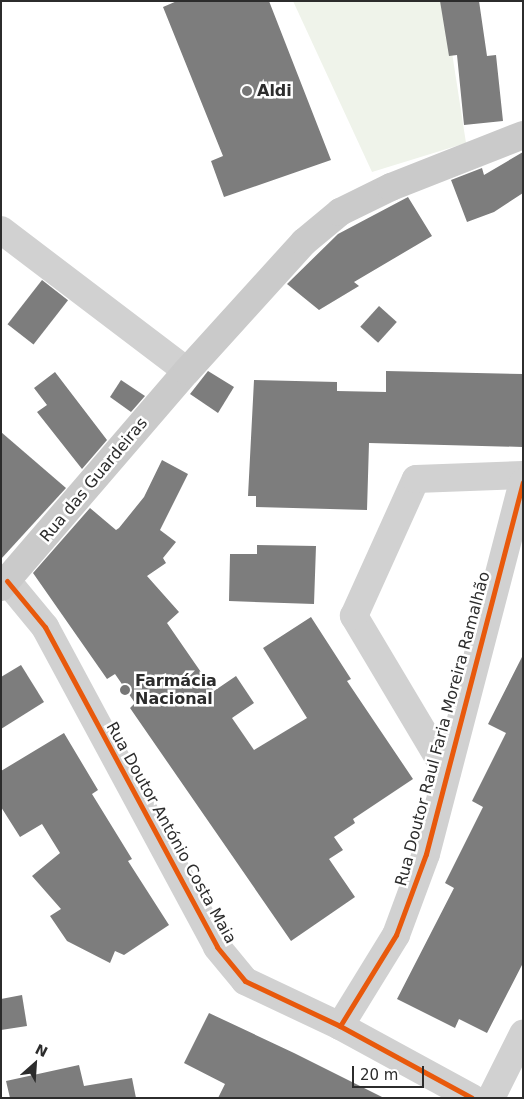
<!DOCTYPE html>
<html>
<head>
<meta charset="utf-8">
<style>
  body { margin:0 }
  #map { position:relative; width:524px; height:1099px; overflow:hidden; background:#fff; font-family:"DejaVu Sans",sans-serif }
  div>[style] { position:absolute }
  .green>* { inset:0; background:#eff3ea }
  .building>* { inset:0; background:#7d7d7d; transform-origin:0 0 }
  .street>* { height:28px; margin:-14px; padding:0 14px; transform-origin:14px; border-radius:14px; background:#d1d1d1 }
  .secondary>* { height:28px; margin:-14px; padding:0 14px; transform-origin:14px; border-radius:14px; background:#cacaca }
  .cycleway>* { height:5px; margin:-2.5px; padding:0 2.5px; transform-origin:2.5px; border-radius:2.5px; background:#e8590c }
  .dots>* { width:14px; height:14px; translate:-50% -50%; box-sizing:border-box; border:2px solid #fff; border-radius:50% }
  span { translate:-50% -50%; white-space:nowrap; text-align:center; line-height:1.15; -webkit-text-stroke:5px #fff; paint-order:stroke }
  .poi-label { font-size:16px; color:#2c2c2c; font-weight:700 }
  .left { translate:0 -50%; text-align:left }
  .street-label { font-size:16px; color:#2c2c2c }
  .frame { position:absolute; inset:0; border:2px solid #2c2c2c; pointer-events:none }
  .north { position:absolute; left:10px; top:1039px; width:50px; height:50px; -webkit-text-stroke:4px #fff; paint-order:stroke; rotate:26deg; font-size:14px; font-weight:700; line-height:20px; text-align:center; color:#2c2c2c }
  .north::after { content:''; display:block; margin:auto; width:18px; height:22px; background:#2c2c2c; clip-path:polygon(50% 0,100% 100%,50% 72%,0 100%) }
  .scale { position:absolute; left:352px; top:1066px; width:72px; height:22px; box-sizing:border-box; border:2px solid #2c2c2c; border-top:0; padding-left:6px; font-size:15px; line-height:18px; white-space:nowrap; color:#2c2c2c; -webkit-text-stroke:4px #fff; paint-order:stroke }
</style>
</head>
<body>
<div id="map">
  <div class="green">
    <i style="clip-path:polygon(293px 1px,444px 1px,466px 143px,372px 172px)"></i>
  </div>
  <div class="building">
    <i style="clip-path:polygon(177px 1px,269px 1px,331px 160px,224px 197px,211px 161px,223px 156px,163px 7px)"></i>
    <i style="clip-path:polygon(440px 1px,479px 1px,487px 56px,496px 55px,503px 121px,464px 125px,457px 55px,449px 56px)"></i>
    <i style="clip-path:polygon(523px 152px,523px 193px,494px 212px,467px 222px,451px 180px,482px 168px,484px 175px)"></i>
    <i style="clip-path:polygon(408px 197px,432px 236px,354px 282px,359px 286px,319px 310px,287px 284px,338px 234px)"></i>
    <i style="left:42px;top:280px;width:33px;height:56px;rotate:38deg"></i>
    <i style="left:379px;top:306px;width:24px;height:28px;rotate:42deg"></i>
    <i style="clip-path:polygon(208px 371px,234px 387px,218px 413px,190px 394px)"></i>
    <i style="clip-path:polygon(386px 371px,523px 374px,523px 447px,369px 443px,367px 510px,256px 507px,256px 496px,248px 496px,254px 380px,337px 382px,337px 391px,386px 392px)"></i>
    <i style="clip-path:polygon(55px 372px,107px 440px,82px 469px,37px 412px,47px 405px,34px 388px)"></i>
    <i style="clip-path:polygon(121px 380px,145px 396px,131px 412px,110px 397px)"></i>
    <i style="clip-path:polygon(1px 432px,66px 488px,1px 559px)"></i>
    <i style="clip-path:polygon(162px 460px,188px 474px,160px 530px,176px 542px,163px 558px,166px 563px,147px 576px,179px 612px,167px 623px,214px 691px,236px 676px,254px 703px,232px 718px,254px 750px,307px 718px,263px 648px,311px 617px,351px 679px,347px 681px,413px 779px,353px 819px,355px 823px,334px 837px,343px 850px,329px 859px,355px 897px,291px 941px,130px 708px,135px 703px,115px 674px,107px 679px,33px 573px,90px 508px,116px 530px,119px 528px,144px 497px)"></i>
    <i style="clip-path:polygon(257px 545px,316px 546px,314px 604px,229px 601px,230px 554px,257px 554px)"></i>
    <i style="clip-path:polygon(523px 655px,523px 963px,487px 1033px,459px 1019px,455px 1028px,397px 999px,454px 888px,445px 883px,483px 807px,472px 801px,506px 733px,488px 724px)"></i>
    <i style="clip-path:polygon(21px 665px,44px 702px,1px 729px,1px 677px)"></i>
    <i style="clip-path:polygon(64px 733px,98px 790px,92px 794px,132px 859px,128px 861px,169px 925px,124px 955px,115px 951px,110px 963px,67px 941px,50px 916px,61px 909px,32px 876px,60px 853px,42px 824px,20px 837px,1px 807px,1px 771px)"></i>
    <i style="clip-path:polygon(22px 995px,27px 1026px,1px 1030px,1px 999px)"></i>
    <i style="clip-path:polygon(209px 1013px,294px 1053px,384px 1098px,218px 1098px,225px 1084px,184px 1063px)"></i>
    <i style="clip-path:polygon(79px 1065px,84px 1086px,132px 1078px,136px 1098px,10px 1098px,6px 1081px)"></i>
  </div>
  <div class="street">
    <i style="left:1px;top:230px;width:233px;rotate:37.2deg"></i>
    <i style="left:7px;top:581px;width:60px;rotate:50.4deg"></i>
    <i style="left:45px;top:627px;width:363px;rotate:61.7deg"></i>
    <i style="left:217px;top:947px;width:44px;rotate:50.5deg"></i>
    <i style="left:245px;top:981px;width:105px;rotate:25.3deg"></i>
    <i style="left:340px;top:1026px;width:150px;rotate:28.6deg"></i>
    <i style="left:447px;top:772px;width:182px;rotate:-120.8deg"></i>
    <i style="left:354px;top:616px;width:150px;rotate:-65.7deg"></i>
    <i style="left:416px;top:479px;width:107px;rotate:-2.1deg"></i>
    <i style="left:340px;top:1026px;width:107px;rotate:-58.4deg"></i>
    <i style="left:396px;top:935px;width:86px;rotate:-69.7deg"></i>
    <i style="left:426px;top:854px;width:384px;rotate:-75.4deg"></i>
    <i style="left:491px;top:1098px;width:72px;rotate:-63.4deg"></i>
  </div>
  <div class="secondary">
    <i style="left:1px;top:587px;width:285px;rotate:-49.3deg"></i>
    <i style="left:187px;top:371px;width:174px;rotate:-47.8deg"></i>
    <i style="left:304px;top:242px;width:47px;rotate:-39.8deg"></i>
    <i style="left:340px;top:212px;width:57px;rotate:-26.1deg"></i>
    <i style="left:391px;top:187px;width:142px;rotate:-21.5deg"></i>
  </div>
  <div class="cycleway">
    <i style="left:7px;top:581px;width:60px;rotate:50.4deg"></i>
    <i style="left:45px;top:627px;width:363px;rotate:61.7deg"></i>
    <i style="left:217px;top:947px;width:44px;rotate:50.5deg"></i>
    <i style="left:245px;top:981px;width:105px;rotate:25.3deg"></i>
    <i style="left:340px;top:1026px;width:150px;rotate:28.6deg"></i>
    <i style="left:340px;top:1026px;width:107px;rotate:-58.4deg"></i>
    <i style="left:396px;top:935px;width:86px;rotate:-69.7deg"></i>
    <i style="left:426px;top:854px;width:384px;rotate:-75.4deg"></i>
  </div>
  <div class="dots">
    <i style="left:247px;top:91px;background:#767676"></i>
    <i style="left:125px;top:690px;background:#767676"></i>
  </div>
  <div class="poi-label">
    <span class="left" style="left:257px;top:91px">Aldi</span>
    <span class="left" style="left:135px;top:690px">Farmácia<br>Nacional</span>
  </div>
  <div class="street-label">
    <span style="left:94px;top:480px;rotate:-50deg">Rua das Guardeiras</span>
    <span style="left:443px;top:729px;rotate:-75deg">Rua Doutor Raul Faria Moreira Ramalhão</span>
    <span style="left:171px;top:833px;rotate:61deg">Rua Doutor António Costa Maia</span>
  </div>
  <div class="frame"></div>
  <div class="north">N</div>
  <div class="scale">20 m</div>
</div>
</body>
</html>
